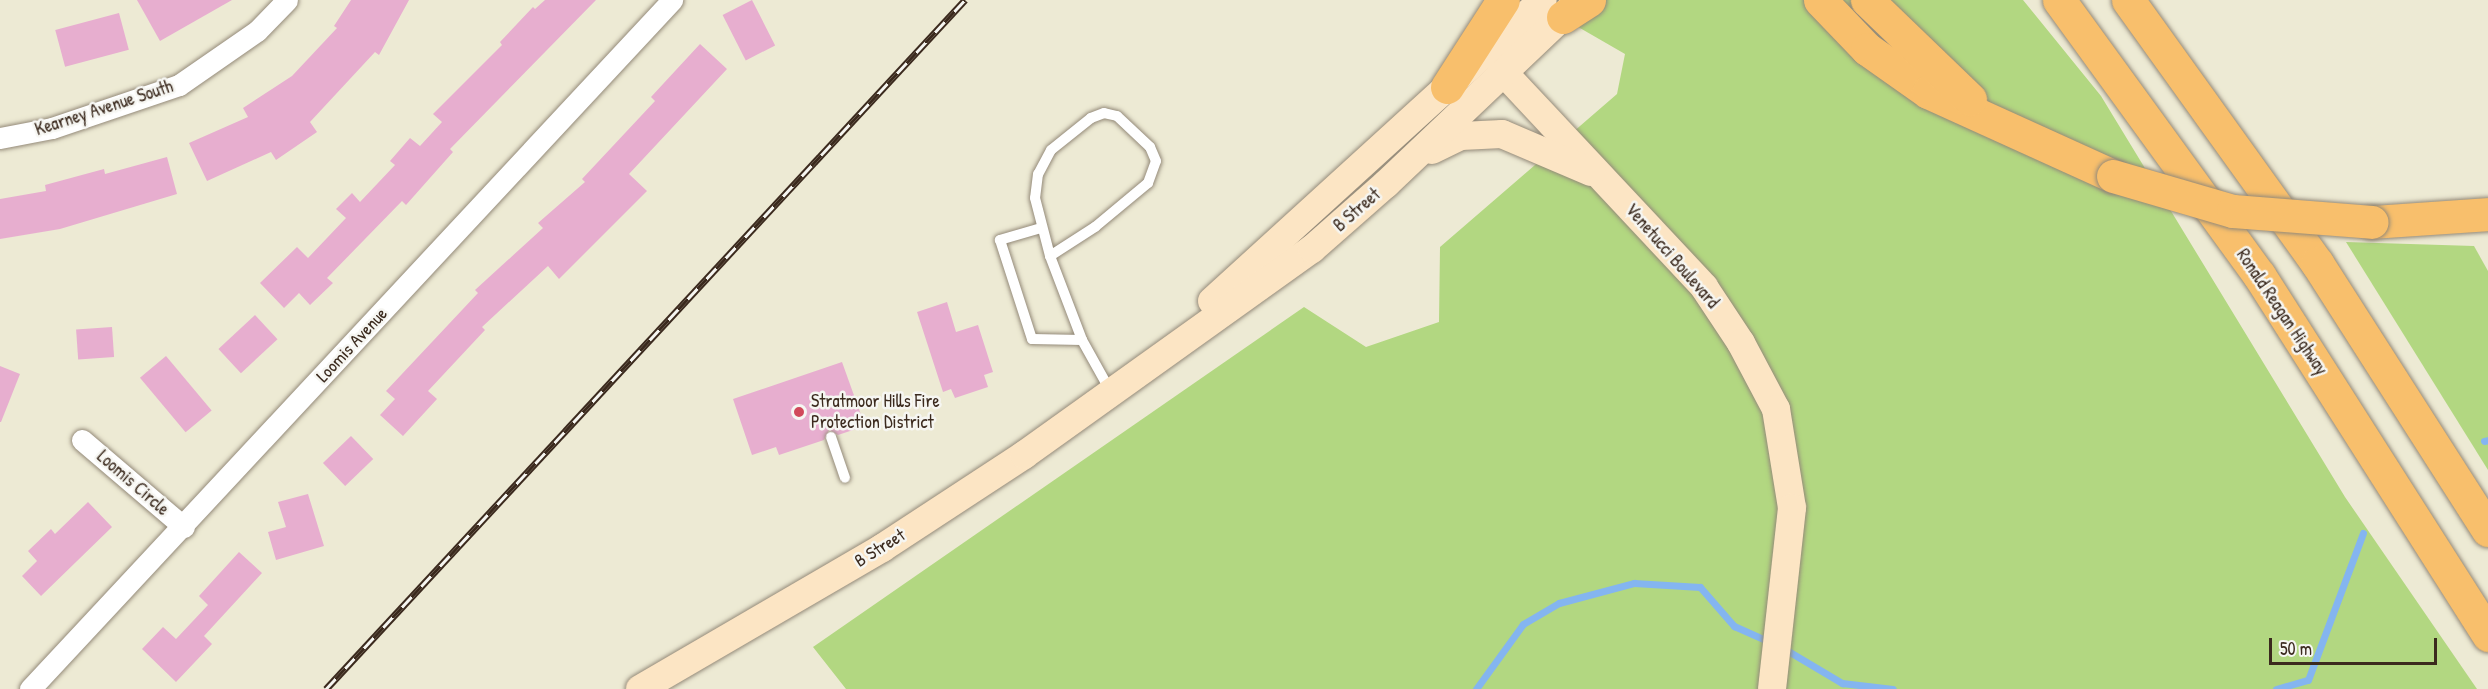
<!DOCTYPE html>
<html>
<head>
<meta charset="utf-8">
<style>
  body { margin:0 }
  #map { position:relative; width:2488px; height:689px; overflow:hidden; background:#edead4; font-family:"Patrick Hand",sans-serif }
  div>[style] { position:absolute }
  .green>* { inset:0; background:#b2d781 }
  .stream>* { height:7px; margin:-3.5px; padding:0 3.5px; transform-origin:3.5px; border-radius:3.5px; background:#84b5f0 }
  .building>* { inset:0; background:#e7aecf; transform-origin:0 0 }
  .roads { filter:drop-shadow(0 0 2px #948a79) drop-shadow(0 0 2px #948a79) }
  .lane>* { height:10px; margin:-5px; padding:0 5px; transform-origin:5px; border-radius:5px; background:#fff }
  .street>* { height:21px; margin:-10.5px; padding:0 10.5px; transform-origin:10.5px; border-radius:10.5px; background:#fff }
  .secondary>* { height:28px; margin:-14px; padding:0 14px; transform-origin:14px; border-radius:14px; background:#fce5c4 }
  .primary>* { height:33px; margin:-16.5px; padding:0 16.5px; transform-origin:16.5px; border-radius:16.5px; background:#f8bf6c }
  .highway>* { height:33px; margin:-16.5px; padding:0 16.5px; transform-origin:16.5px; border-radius:16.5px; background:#f8bf6c }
  .rail>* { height:7px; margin-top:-3.5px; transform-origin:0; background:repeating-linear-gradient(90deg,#f6f6f2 0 14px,#3b2a1e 0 28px); box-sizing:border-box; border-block:2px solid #3b2a1e }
  .bridges { filter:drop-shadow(0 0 2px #948a79) drop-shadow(0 0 2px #948a79) }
  .primary-bridge>* { height:33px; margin:-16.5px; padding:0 16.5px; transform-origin:16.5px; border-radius:16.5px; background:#f8bf6c }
  .dots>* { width:16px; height:16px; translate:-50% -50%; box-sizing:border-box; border:3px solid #f6f6f2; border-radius:50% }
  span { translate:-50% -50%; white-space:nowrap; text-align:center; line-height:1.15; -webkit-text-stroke:5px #f6f6f2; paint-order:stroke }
  .street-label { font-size:18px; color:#3b2a1e }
  .poi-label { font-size:18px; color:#3b2a1e }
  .left { translate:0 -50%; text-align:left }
  .scale { position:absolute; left:2269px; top:638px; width:168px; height:27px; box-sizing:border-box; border:3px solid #3b2a1e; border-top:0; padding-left:8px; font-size:18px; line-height:21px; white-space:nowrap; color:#3b2a1e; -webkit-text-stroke:4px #f6f6f2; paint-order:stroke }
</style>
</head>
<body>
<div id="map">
  <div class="green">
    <i style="clip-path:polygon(1599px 0,2023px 0,2101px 96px,2345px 497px,2477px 689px,846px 689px,813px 647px,1304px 307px,1366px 347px,1439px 322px,1440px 247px,1617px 94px,1625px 54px,1573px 24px)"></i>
    <i style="clip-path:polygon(2346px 242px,2474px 246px,2488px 271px,2488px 470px)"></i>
  </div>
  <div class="stream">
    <i style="left:2484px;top:441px;width:4px;rotate:-14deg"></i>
    <i style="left:1783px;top:648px;width:69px;rotate:30.7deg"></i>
    <i style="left:1842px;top:683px;width:51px;rotate:6.7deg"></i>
    <i style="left:1476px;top:689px;width:80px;rotate:-54.1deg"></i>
    <i style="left:1523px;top:624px;width:42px;rotate:-30.3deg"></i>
    <i style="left:1559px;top:603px;width:78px;rotate:-14.9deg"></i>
    <i style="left:1634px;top:583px;width:66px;rotate:3.5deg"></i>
    <i style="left:1700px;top:587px;width:52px;rotate:48.9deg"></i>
    <i style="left:1734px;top:626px;width:39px;rotate:24deg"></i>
    <i style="left:2276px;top:689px;width:33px;rotate:-16deg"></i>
    <i style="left:2308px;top:680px;width:157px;rotate:-69.5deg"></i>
  </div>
  <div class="building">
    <i style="clip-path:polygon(137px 0,232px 0,160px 41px)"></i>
    <i style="clip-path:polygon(351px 0,409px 0,379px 55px,375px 52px,310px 122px,317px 132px,276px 160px,271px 152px,207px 181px,189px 143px,248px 117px,243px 108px,292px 76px,337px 28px,334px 26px)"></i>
    <i style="clip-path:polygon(545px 0,596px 0,450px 149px,453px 152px,406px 205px,402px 201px,327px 278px,333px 283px,310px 305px,299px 293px,284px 308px,260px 283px,297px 247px,308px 258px,346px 218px,336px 209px,352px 193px,360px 202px,395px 165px,390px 161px,410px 138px,420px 146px,442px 122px,433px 114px,502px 45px,500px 42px,533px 7px,535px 9px)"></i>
    <i style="left:752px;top:0;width:51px;height:33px;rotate:63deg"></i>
    <i style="left:119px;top:13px;width:38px;height:66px;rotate:75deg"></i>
    <i style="clip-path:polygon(700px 44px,727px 69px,629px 174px,647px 191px,559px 279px,548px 266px,482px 327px,485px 330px,428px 391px,437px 399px,403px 436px,380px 415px,395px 399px,386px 391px,478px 293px,475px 290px,543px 228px,538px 223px,585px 182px,582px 179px,655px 101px,651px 97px)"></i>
    <i style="clip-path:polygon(167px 157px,177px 194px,60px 229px,0 239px,0 199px,46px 191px,45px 185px,104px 169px,105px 174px)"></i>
    <i style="clip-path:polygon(947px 302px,956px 332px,978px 325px,993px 372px,984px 375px,988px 387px,955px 398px,951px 389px,943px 392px,917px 312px)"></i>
    <i style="left:255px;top:315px;width:33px;height:50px;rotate:47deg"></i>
    <i style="left:112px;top:327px;width:30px;height:36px;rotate:86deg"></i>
    <i style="left:166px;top:356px;width:71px;height:34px;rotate:50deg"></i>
    <i style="clip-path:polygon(842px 362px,865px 426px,838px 435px,829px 430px,824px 440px,779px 455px,776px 447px,752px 455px,733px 399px)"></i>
    <i style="clip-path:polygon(0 366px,20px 374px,1px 422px,0 422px)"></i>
    <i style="left:351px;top:436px;width:32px;height:39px;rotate:46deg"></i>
    <i style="clip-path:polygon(308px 494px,324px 546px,276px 560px,268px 532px,286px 527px,278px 502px)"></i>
    <i style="clip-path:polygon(88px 502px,112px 527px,41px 596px,22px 576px,37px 561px,28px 551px,51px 529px,55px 534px)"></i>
    <i style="clip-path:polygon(239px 552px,262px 573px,204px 636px,212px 644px,176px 682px,142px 649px,163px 627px,176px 639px,208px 605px,199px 596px)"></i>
  </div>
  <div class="roads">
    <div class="lane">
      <i style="left:1041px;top:228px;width:43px;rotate:163.7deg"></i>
      <i style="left:1000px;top:240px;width:104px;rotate:72.1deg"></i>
      <i style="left:1032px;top:339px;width:50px;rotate:1.1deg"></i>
      <i style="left:1050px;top:256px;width:54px;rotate:-32.8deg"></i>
      <i style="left:1095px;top:227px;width:69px;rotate:-39.7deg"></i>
      <i style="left:1148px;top:183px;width:23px;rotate:-70deg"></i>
      <i style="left:1156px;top:161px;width:15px;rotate:-113deg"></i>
      <i style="left:1150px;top:147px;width:45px;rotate:-136.8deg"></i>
      <i style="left:1117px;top:116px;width:13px;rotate:-167deg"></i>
      <i style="left:1104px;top:113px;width:14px;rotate:159deg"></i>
      <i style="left:1091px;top:118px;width:51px;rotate:141.3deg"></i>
      <i style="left:1051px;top:150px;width:27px;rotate:118deg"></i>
      <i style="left:1038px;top:174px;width:24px;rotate:97deg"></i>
      <i style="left:1035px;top:198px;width:60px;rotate:75.5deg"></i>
      <i style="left:1050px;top:256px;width:90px;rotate:69.1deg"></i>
      <i style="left:1082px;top:340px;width:60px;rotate:60.9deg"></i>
      <i style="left:831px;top:437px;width:43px;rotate:71.1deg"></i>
    </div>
    <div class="street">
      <i style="left:0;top:138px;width:53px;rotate:-10.9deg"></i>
      <i style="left:52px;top:128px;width:134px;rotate:-18.7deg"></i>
      <i style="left:179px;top:85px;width:95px;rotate:-34.7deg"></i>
      <i style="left:257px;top:31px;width:43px;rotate:-45.9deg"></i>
      <i style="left:82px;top:440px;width:134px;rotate:40.5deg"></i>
      <i style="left:30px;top:689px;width:942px;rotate:-47.02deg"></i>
    </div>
    <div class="secondary">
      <i style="left:1504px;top:73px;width:293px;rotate:46.9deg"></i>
      <i style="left:1704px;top:287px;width:67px;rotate:56.5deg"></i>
      <i style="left:1741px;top:343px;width:75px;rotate:62.1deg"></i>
      <i style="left:1776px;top:409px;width:100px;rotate:80.8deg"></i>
      <i style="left:1792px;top:508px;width:182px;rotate:96.3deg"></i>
      <i style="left:1432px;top:150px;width:32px;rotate:-26deg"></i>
      <i style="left:1461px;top:136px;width:41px;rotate:-2.8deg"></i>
      <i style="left:1502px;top:134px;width:97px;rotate:23.1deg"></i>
      <i style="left:1212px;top:301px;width:447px;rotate:-42.3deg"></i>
      <i style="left:640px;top:689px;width:280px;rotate:-30.2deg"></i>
      <i style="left:882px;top:548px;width:170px;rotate:-33.2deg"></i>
      <i style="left:1024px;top:455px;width:354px;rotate:-35.6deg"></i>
      <i style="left:1312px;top:249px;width:98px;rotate:-41.3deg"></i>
      <i style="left:1386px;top:184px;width:266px;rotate:-43.5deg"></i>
    </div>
    <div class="primary">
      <i style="left:1820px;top:0;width:68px;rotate:46.2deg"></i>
      <i style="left:1867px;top:49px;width:75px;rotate:35.2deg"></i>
      <i style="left:1928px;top:92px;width:203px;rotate:24.4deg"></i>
      <i style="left:1867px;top:0;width:143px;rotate:43.9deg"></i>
      <i style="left:1563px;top:17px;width:31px;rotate:-33deg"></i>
      <i style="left:1447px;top:87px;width:103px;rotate:-57.2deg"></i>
      <i style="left:2372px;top:222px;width:116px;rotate:-3.9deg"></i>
    </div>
    <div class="highway">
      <i style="left:2059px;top:0;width:340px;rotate:54deg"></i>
      <i style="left:2259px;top:275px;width:427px;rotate:57.5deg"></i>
      <i style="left:2128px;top:0;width:324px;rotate:54.3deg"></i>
      <i style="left:2317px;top:263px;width:317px;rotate:57.4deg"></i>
    </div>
  </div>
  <div class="rail">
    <i style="left:326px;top:689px;width:940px;rotate:-47.16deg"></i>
  </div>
  <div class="bridges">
    <div class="primary-bridge">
      <i style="left:2113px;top:176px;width:125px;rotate:16.3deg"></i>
      <i style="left:2233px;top:211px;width:139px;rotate:4.5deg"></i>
    </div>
  </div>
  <div class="dots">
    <i style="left:799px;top:412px;background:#d1495b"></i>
  </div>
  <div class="street-label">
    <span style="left:104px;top:108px;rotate:-18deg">Kearney Avenue South</span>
    <span style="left:1357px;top:210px;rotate:-41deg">B Street</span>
    <span style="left:1672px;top:256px;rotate:49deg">Venetucci Boulevard</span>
    <span style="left:2282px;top:312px;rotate:56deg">Ronald Reagan Highway</span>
    <span style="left:352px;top:345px;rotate:-47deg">Loomis Avenue</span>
    <span style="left:133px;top:483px;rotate:41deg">Loomis Circle</span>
    <span style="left:880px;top:548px;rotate:-32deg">B Street</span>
  </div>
  <div class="poi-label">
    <span class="left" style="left:811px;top:412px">Stratmoor Hills Fire<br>Protection District</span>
  </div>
  <div class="scale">50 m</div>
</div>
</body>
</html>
